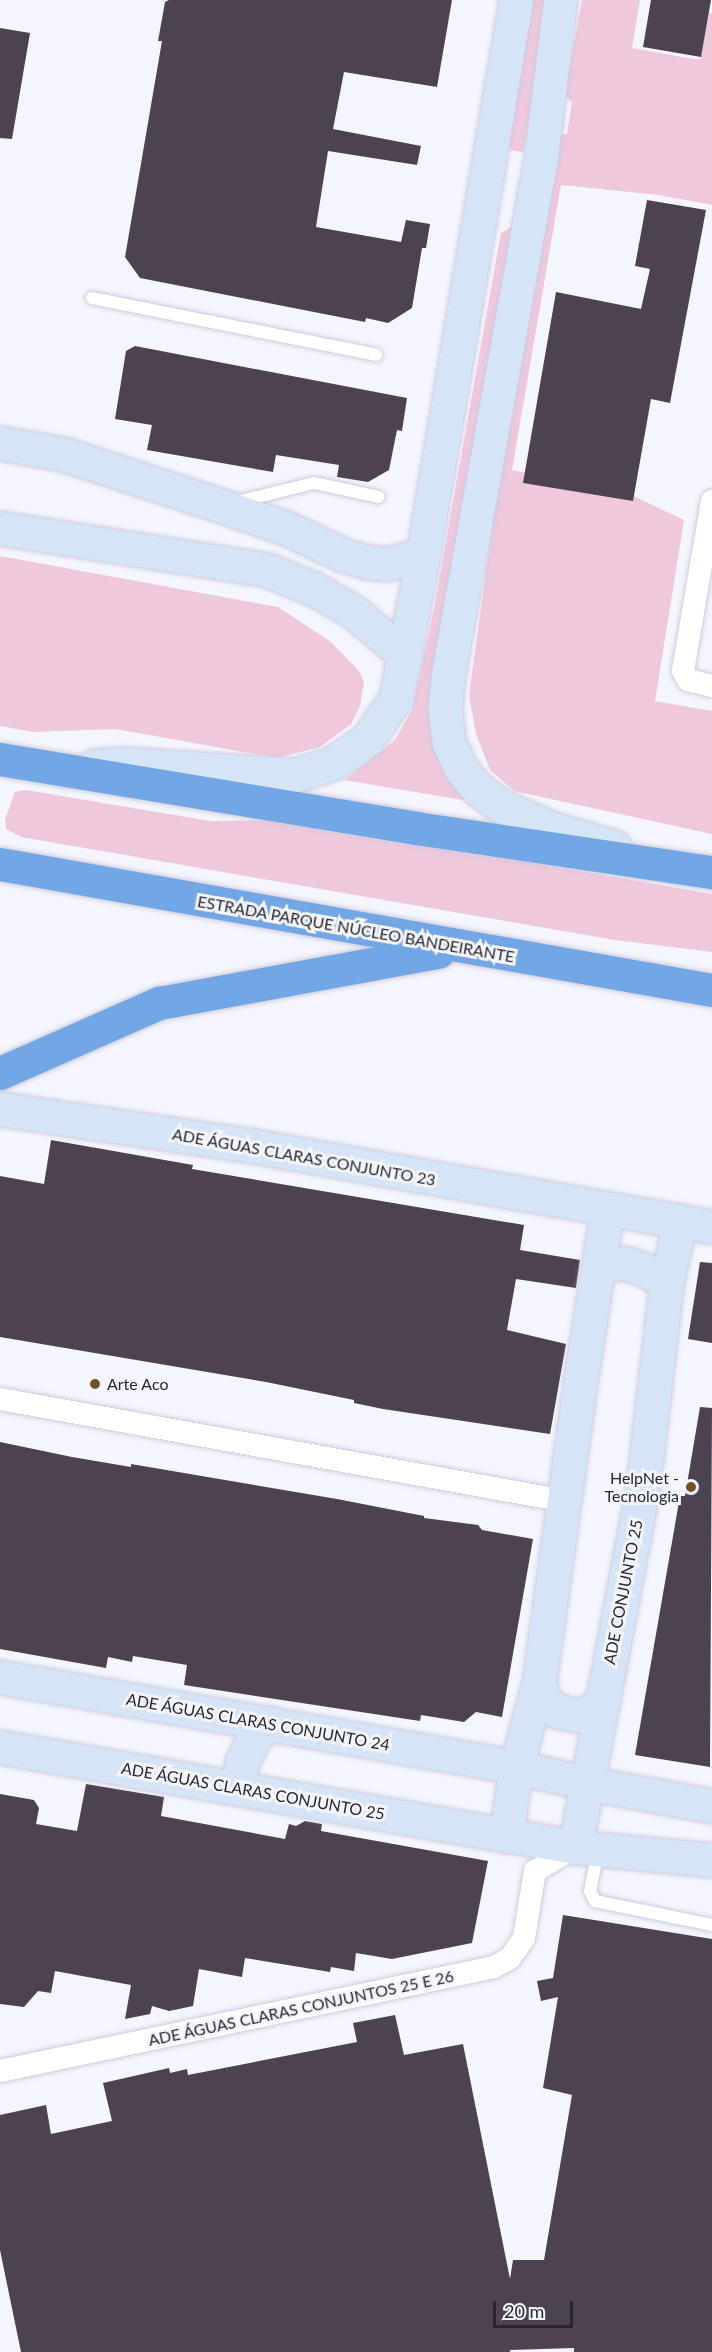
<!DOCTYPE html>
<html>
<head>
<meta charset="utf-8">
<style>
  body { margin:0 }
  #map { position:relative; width:712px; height:2352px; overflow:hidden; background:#f5f5fd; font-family:Lato,sans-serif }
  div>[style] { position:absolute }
  .green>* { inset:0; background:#f0c8dc }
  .building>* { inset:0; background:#4c4250 }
  .roads { filter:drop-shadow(0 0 2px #cccce0) drop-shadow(0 0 2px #cccce0) }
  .lane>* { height:12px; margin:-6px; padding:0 6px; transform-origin:6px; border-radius:6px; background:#fff }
  .street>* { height:22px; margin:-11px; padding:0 11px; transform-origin:11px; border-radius:11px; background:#fff }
  .secondary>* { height:33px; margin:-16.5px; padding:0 16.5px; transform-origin:16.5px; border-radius:16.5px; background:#d5e4f7 }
  .highway>* { height:33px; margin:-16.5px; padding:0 16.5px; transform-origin:16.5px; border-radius:16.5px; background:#73a6e4 }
  .dots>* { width:16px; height:16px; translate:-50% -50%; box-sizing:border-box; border:3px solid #f5f5fd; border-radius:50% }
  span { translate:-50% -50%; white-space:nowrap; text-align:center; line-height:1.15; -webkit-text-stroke:6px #f5f5fd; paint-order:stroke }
  .street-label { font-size:16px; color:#27282f }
  .poi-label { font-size:16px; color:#27282f }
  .left { translate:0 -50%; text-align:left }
  .right { translate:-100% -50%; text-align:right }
  .scale { position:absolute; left:493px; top:2301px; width:80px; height:27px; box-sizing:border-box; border:3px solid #27282f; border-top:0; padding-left:8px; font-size:18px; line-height:21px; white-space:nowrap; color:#27282f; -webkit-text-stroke:4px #f5f5fd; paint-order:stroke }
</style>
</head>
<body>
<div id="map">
  <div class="green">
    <i style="clip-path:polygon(533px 0,549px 0,524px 150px,521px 152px,511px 150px,509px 145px)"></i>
    <i style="clip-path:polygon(582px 0,640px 0,632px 48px,700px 60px,709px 13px,712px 13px,712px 205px,659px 195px,561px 185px,512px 470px,625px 492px,684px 520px,655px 701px,712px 711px,712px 834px,514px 791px,490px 770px,476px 734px,469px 695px,508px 412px,554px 135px,567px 134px,572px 102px,564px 96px)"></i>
    <i style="clip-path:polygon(512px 227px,445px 645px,475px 802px,344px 780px,395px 740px,412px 710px,434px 608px,501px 233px)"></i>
    <i style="clip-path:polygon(0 556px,278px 607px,331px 642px,359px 671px,364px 682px,360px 706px,351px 724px,320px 747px,277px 758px,116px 729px,33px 732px,0 726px)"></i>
    <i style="clip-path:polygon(26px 790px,211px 821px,291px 820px,712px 894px,712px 952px,615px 940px,21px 837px,6px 829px,5px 819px,15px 792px)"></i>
  </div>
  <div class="building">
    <i style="clip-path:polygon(169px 0,452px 0,437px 87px,344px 72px,333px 129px,421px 146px,417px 165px,328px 151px,316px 227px,401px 242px,406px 220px,430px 224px,426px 248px,422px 248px,412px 308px,388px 323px,366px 318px,365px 322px,140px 278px,125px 257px,162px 41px,158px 41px,165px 2px)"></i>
    <i style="clip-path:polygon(651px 0,711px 0,701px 57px,643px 47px)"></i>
    <i style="clip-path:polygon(0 28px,30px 33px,12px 139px,0 138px)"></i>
    <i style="clip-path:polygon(647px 200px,706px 210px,670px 403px,651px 399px,633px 501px,523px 483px,556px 292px,641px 309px,650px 269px,635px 266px)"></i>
    <i style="clip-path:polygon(135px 346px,407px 398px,402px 431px,397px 430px,389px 470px,368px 482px,337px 477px,339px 465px,276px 455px,273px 472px,147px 450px,152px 425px,115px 419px,126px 351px)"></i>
    <i style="clip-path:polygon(51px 1140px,193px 1165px,192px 1169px,524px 1225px,520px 1250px,580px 1260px,576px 1288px,516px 1279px,507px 1330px,566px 1344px,550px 1434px,383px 1409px,354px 1403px,354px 1400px,266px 1382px,0 1337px,0 1176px,44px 1184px)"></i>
    <i style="clip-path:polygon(700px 1262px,712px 1263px,712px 1343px,688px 1339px)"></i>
    <i style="clip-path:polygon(700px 1407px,712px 1408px,710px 1767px,635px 1755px,680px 1496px,685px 1496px)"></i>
    <i style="clip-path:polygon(0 1442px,72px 1457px,131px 1467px,131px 1464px,337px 1499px,424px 1516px,424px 1518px,478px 1525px,482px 1530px,533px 1539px,502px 1717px,476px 1712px,464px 1722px,421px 1715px,420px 1721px,184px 1685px,187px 1665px,133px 1656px,132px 1662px,108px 1657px,106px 1668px,0 1649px)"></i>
    <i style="clip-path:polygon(86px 1784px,164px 1797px,161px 1816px,285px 1839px,289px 1824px,296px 1826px,305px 1821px,322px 1824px,321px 1831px,488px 1861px,472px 1943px,392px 1959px,356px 1953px,354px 1971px,331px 1967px,330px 1972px,245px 1958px,242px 1977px,199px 1969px,193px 2006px,169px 2011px,152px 2006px,150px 2014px,125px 2019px,131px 1985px,55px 1971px,51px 1993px,38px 1991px,24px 2007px,0 2004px,0 1794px,34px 1800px,39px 1808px,36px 1824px,77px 1831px)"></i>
    <i style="clip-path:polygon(563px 1915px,712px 1939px,712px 2352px,574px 2352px,574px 2348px,510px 2350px,510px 2352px,21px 2352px,0 2250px,0 2115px,46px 2105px,51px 2134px,112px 2121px,103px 2083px,169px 2068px,170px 2073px,187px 2069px,188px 2075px,357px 2042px,353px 2023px,395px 2015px,404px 2055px,463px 2044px,510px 2279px,513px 2260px,544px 2260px,572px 2095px,543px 2088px,558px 1997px,541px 2001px,537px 1981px,553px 1978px)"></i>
  </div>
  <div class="roads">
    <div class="lane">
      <i style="left:92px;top:298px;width:290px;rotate:11.3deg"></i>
      <i style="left:237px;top:502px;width:79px;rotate:-13.9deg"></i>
      <i style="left:314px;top:483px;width:66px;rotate:12.2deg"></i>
      <i style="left:598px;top:1851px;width:41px;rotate:101.3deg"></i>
      <i style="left:590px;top:1891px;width:11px;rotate:63deg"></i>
      <i style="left:595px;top:1901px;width:119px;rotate:11.6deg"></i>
    </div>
    <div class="street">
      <i style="left:712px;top:501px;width:172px;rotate:99.7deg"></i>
      <i style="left:683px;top:671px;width:10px;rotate:61deg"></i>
      <i style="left:688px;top:680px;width:25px;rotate:14deg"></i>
      <i style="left:0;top:1399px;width:574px;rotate:10.23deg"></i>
      <i style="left:0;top:2071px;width:505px;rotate:-11.89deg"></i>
      <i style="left:494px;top:1967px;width:18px;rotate:-29deg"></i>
      <i style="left:510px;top:1958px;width:24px;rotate:-55deg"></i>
      <i style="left:524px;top:1938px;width:68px;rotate:-80.7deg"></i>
      <i style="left:535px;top:1871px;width:47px;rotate:-31deg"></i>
    </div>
    <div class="secondary">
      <i style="left:560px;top:0;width:158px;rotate:96.9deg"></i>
      <i style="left:541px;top:157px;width:525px;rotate:100.2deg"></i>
      <i style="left:448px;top:674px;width:37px;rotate:95deg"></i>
      <i style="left:445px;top:711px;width:32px;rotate:83deg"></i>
      <i style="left:449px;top:743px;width:29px;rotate:65deg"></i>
      <i style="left:461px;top:769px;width:25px;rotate:50deg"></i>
      <i style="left:477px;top:788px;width:30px;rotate:37deg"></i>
      <i style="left:501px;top:806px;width:57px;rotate:23.9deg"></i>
      <i style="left:553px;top:829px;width:64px;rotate:16.4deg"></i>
      <i style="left:0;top:443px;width:64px;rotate:9.9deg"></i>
      <i style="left:63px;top:454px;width:167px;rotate:18.1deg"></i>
      <i style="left:222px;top:506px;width:68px;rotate:19deg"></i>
      <i style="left:286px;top:528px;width:63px;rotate:25.3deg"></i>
      <i style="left:343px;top:555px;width:26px;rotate:16deg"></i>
      <i style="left:368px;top:562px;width:18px;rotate:6deg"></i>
      <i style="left:386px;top:564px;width:38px;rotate:-14deg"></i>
      <i style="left:0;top:528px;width:270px;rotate:8.9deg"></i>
      <i style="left:267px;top:570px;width:51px;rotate:22deg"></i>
      <i style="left:314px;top:589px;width:46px;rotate:29.9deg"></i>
      <i style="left:354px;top:612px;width:68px;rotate:40.2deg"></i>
      <i style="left:94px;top:766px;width:29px;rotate:-4deg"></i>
      <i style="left:123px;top:764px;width:173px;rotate:3.6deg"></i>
      <i style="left:296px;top:775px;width:39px;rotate:-18deg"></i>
      <i style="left:333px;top:763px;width:41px;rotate:-34.1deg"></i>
      <i style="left:367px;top:740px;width:51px;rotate:-55.4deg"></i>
      <i style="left:396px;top:698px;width:146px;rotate:-79.3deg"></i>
      <i style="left:423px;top:555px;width:563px;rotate:-80.49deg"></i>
      <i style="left:0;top:1109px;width:251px;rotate:8.3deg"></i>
      <i style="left:248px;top:1145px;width:471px;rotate:10deg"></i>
      <i style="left:598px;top:1266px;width:26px;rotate:-7deg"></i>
      <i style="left:624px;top:1263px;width:11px;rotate:15deg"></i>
      <i style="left:635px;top:1266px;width:22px;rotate:24deg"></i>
      <i style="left:655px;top:1275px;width:15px;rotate:42deg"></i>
      <i style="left:0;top:1677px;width:524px;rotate:9.89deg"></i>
      <i style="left:516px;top:1767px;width:73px;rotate:12.7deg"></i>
      <i style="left:587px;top:1783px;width:127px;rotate:10.4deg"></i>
      <i style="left:539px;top:1683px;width:19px;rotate:72deg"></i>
      <i style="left:545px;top:1701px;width:16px;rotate:40deg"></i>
      <i style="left:557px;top:1711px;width:19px;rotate:12deg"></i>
      <i style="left:576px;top:1715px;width:15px;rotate:-11deg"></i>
      <i style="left:591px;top:1712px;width:18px;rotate:-47deg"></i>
      <i style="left:0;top:1747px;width:584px;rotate:9.87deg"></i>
      <i style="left:575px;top:1847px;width:138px;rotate:5.4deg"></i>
      <i style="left:238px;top:1787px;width:25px;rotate:-81deg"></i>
      <i style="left:242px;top:1762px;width:31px;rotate:-63deg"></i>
      <i style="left:256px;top:1734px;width:18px;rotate:-38deg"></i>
      <i style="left:506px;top:1836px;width:70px;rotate:-81.8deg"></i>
      <i style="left:516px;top:1767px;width:87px;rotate:-74.7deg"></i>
      <i style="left:539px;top:1683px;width:303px;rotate:-82.2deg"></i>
      <i style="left:580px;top:1383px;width:175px;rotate:-81.1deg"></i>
      <i style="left:575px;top:1847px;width:359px;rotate:-79.3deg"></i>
      <i style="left:642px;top:1494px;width:210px;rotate:-83.4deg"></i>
      <i style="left:666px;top:1285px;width:66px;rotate:-77.7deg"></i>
    </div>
    <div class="highway">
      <i style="left:0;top:759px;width:422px;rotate:9.4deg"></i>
      <i style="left:416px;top:828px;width:299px;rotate:8.5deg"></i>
      <i style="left:0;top:864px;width:723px;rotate:10.04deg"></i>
      <i style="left:0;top:1073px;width:174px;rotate:-23.8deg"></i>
      <i style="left:159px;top:1003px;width:284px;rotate:-10.4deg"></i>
    </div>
  </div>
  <div class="dots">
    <i style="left:95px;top:1384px;background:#6f5326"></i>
    <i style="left:691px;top:1487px;background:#6f5326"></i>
  </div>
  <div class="street-label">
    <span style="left:356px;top:929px;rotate:10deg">ESTRADA PARQUE NÚCLEO BANDEIRANTE</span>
    <span style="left:304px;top:1157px;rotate:10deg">ADE ÁGUAS CLARAS CONJUNTO 23</span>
    <span style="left:623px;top:1592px;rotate:-79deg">ADE CONJUNTO 25</span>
    <span style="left:258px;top:1722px;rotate:10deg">ADE ÁGUAS CLARAS CONJUNTO 24</span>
    <span style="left:253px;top:1791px;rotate:10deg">ADE ÁGUAS CLARAS CONJUNTO 25</span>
    <span style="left:301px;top:2008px;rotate:-12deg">ADE ÁGUAS CLARAS CONJUNTOS 25 E 26</span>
  </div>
  <div class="poi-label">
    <span class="left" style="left:107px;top:1384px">Arte Aco</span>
    <span class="right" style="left:679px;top:1487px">HelpNet -<br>Tecnologia</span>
  </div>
  <div class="scale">20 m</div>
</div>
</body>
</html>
